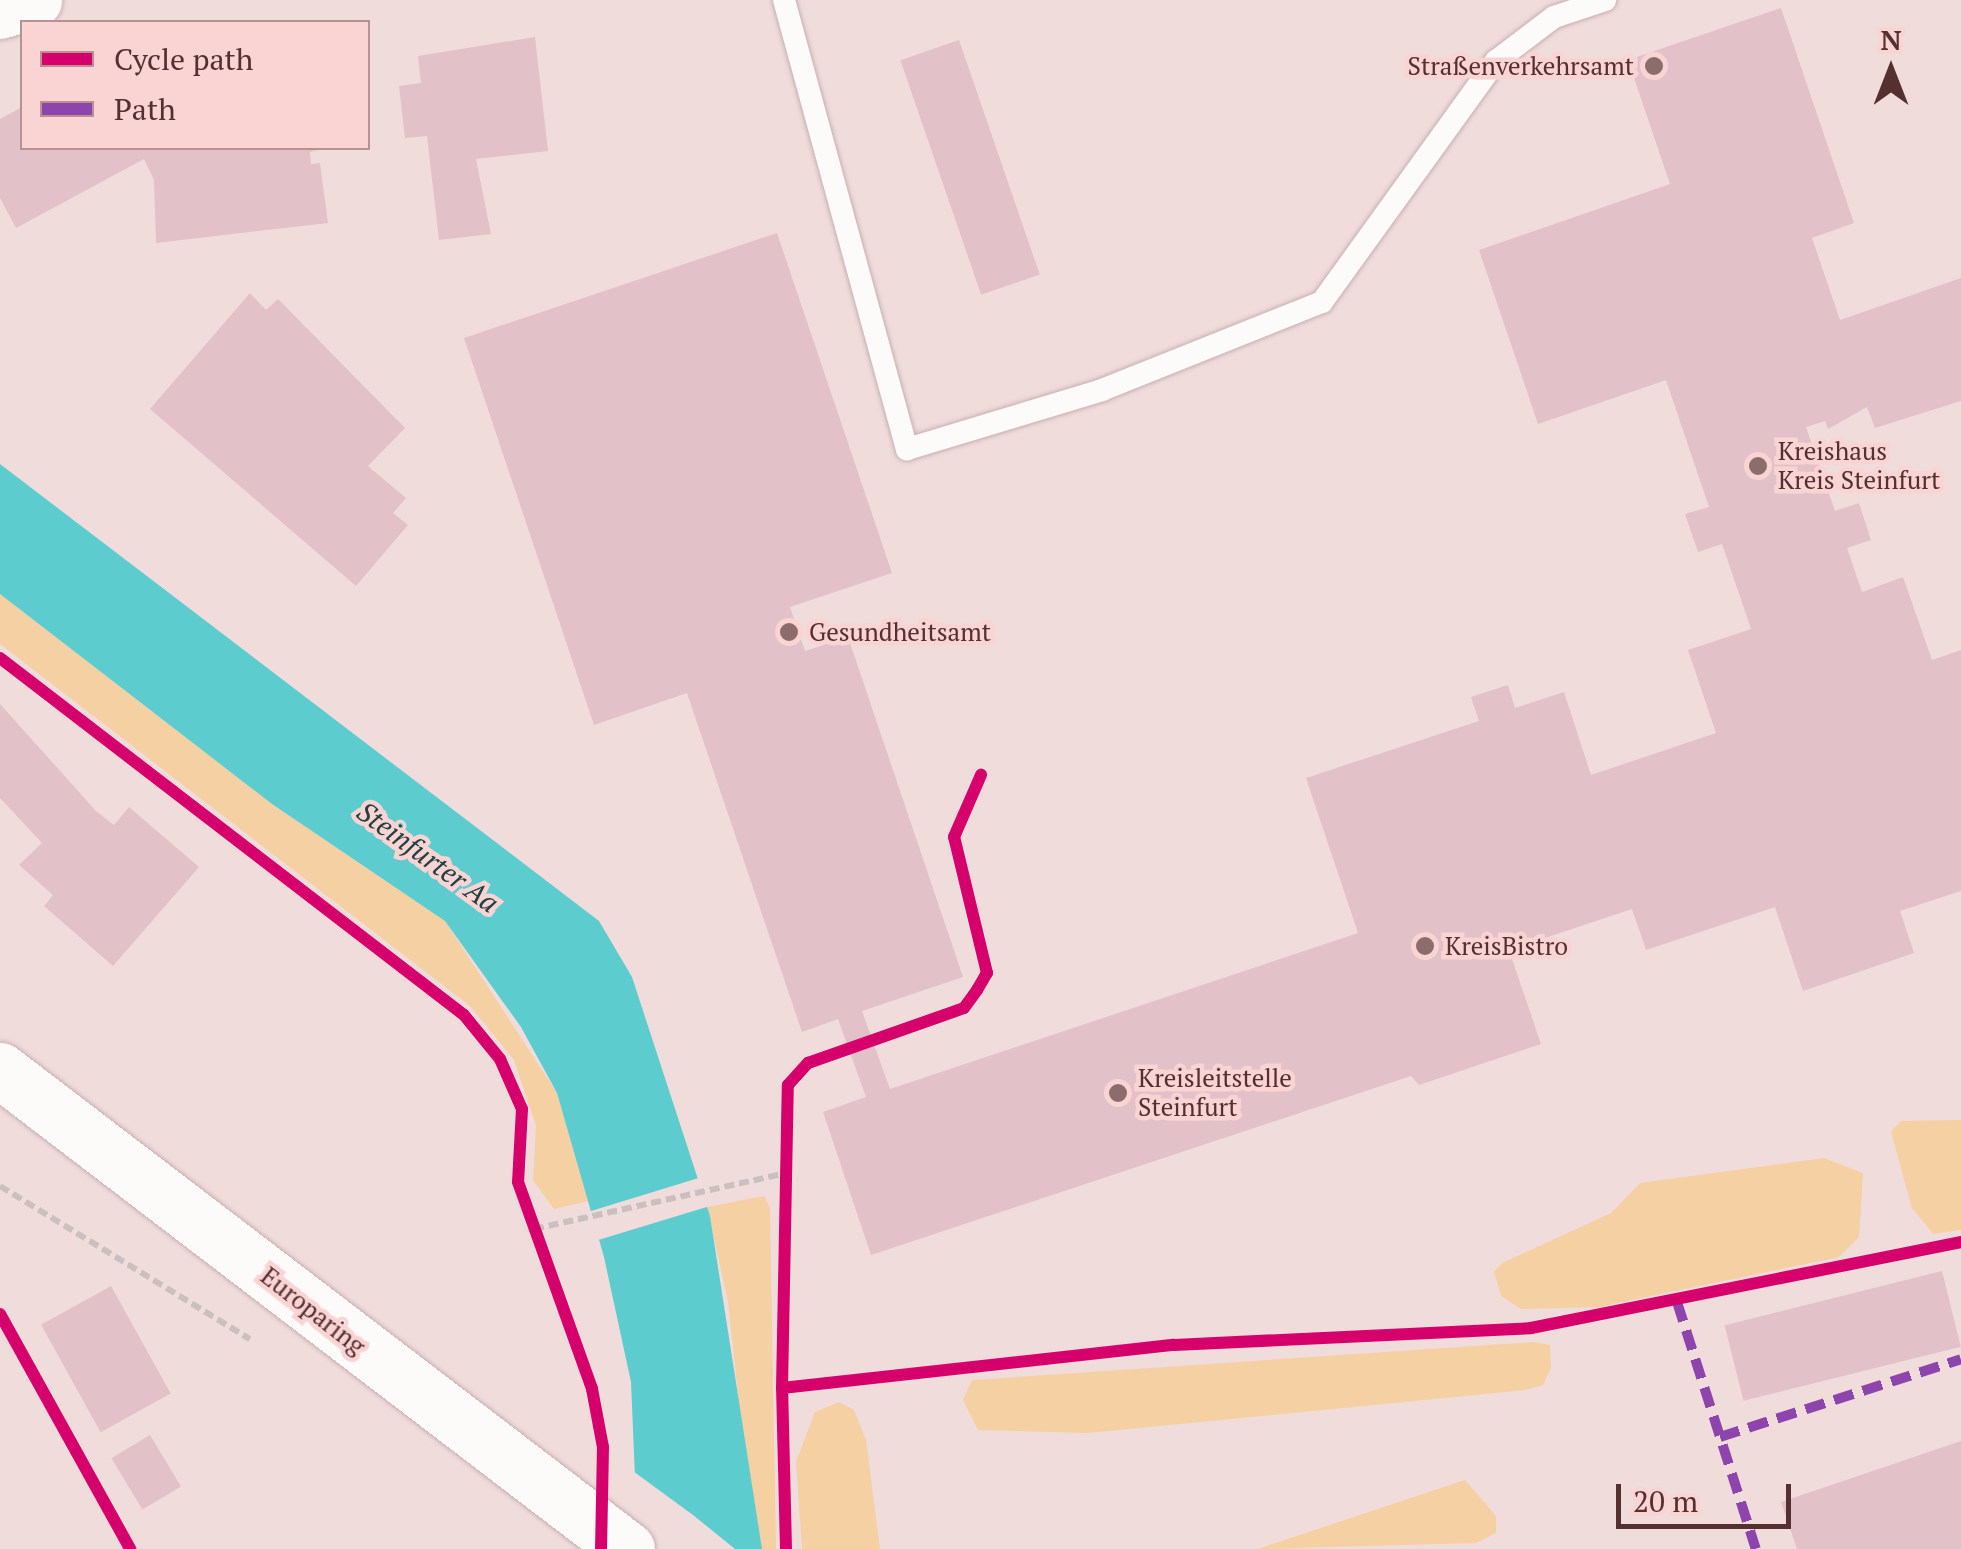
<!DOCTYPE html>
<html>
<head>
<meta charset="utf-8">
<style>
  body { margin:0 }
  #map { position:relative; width:1961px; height:1549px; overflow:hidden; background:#f1dcdc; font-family:"PT Serif",serif }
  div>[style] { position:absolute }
  .green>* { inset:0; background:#f5d0a3 }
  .water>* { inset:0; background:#5dcccf }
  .pier>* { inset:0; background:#f1dcdc; transform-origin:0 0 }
  .building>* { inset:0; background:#e2c1c9; transform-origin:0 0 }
  .path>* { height:6px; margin-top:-3px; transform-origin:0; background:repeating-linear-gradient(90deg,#cbbfbf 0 10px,transparent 0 15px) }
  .roads { filter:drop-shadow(0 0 2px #c9afaf) drop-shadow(0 0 2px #c9afaf) }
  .service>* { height:22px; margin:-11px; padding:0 11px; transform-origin:11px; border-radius:11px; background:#fdfafa }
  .secondary>* { height:55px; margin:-27.5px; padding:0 27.5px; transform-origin:27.5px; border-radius:27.5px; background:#fdfafa }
  .quiet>* { height:10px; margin-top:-5px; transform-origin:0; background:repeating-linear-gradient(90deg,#8e44ad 0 20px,transparent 0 30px) }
  .cycleway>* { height:12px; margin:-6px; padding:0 6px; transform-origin:6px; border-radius:6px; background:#d6006c }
  .dots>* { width:28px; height:28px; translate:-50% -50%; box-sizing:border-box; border:5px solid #fad3d3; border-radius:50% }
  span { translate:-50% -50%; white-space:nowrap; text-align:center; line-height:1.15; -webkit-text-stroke:9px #fad3d3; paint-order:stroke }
  .poi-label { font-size:25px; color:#553031 }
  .right { translate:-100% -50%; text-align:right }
  .left { translate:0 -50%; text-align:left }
  .street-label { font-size:25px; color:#553031 }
  .water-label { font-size:28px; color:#214041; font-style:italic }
  .legend { position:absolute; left:20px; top:20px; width:350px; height:130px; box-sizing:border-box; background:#fad3d3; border:2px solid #b89292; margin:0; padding:12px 18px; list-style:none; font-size:30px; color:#553031 }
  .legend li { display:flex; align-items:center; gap:20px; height:50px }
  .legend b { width:50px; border:2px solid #b89292 }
  .north { position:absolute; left:1841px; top:20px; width:100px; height:100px; -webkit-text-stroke:8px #fad3d3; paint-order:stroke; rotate:0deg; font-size:28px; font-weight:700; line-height:40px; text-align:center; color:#553031 }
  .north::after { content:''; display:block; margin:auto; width:35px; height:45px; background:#553031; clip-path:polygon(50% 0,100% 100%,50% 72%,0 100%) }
  .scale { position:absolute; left:1616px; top:1484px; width:175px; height:45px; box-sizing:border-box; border:5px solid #553031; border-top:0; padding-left:12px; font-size:30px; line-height:35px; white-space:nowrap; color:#553031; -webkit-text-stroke:8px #fad3d3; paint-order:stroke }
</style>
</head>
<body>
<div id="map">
  <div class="green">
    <i style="clip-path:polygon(0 594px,272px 804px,445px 921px,557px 1093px,588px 1201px,554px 1209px,533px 1180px,536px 1126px,514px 1060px,470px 1006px,0 644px)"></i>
    <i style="clip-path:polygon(1961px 1120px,1961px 1230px,1933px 1234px,1912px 1208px,1891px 1132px,1901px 1121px)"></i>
    <i style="clip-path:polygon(1824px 1158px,1863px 1173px,1859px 1237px,1839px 1257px,1599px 1307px,1521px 1309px,1501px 1296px,1494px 1272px,1502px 1263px,1611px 1213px,1640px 1183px)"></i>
    <i style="clip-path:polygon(764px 1196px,770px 1208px,776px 1549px,762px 1549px,751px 1517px,728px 1301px,707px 1207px)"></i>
    <i style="clip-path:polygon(1533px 1342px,1550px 1345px,1551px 1368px,1543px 1385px,1526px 1390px,1088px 1433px,978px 1430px,963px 1400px,972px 1380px)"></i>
    <i style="clip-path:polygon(839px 1402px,854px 1410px,866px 1440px,880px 1549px,802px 1549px,796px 1462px,815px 1412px)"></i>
    <i style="clip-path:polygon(1465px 1480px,1496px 1516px,1496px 1533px,1476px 1543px,1258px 1549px)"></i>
  </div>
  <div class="water">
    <i style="clip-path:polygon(0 464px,599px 921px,632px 977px,710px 1216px,762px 1549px,638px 1549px,631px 1382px,604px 1257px,557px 1093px,521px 1027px,445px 921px,272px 804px,0 594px)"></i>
  </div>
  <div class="pier">
    <i style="left:702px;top:1177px;width:30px;height:122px;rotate:73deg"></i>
    <i style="clip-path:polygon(626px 1466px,693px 1515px,735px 1549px,633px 1549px)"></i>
  </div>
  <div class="building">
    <i style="clip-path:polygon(1781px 8px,1854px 223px,1812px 238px,1840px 320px,1961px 278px,1961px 401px,1875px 428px,1867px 407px,1828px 429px,1825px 421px,1806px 427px,1835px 511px,1859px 503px,1871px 540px,1847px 548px,1862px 592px,1903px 577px,1932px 660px,1961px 650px,1961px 891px,1900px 911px,1914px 953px,1803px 991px,1775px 907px,1646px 950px,1632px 909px,1509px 950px,1541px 1044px,1419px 1085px,1411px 1076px,871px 1255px,823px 1112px,866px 1097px,838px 1019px,802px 1032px,687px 693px,594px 725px,464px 338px,777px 233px,892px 573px,790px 607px,805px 651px,848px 637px,963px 977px,862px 1011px,890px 1089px,1358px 933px,1306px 778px,1479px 721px,1471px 697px,1508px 685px,1515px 708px,1564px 692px,1591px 775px,1716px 733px,1688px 650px,1751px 629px,1722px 544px,1698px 552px,1685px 514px,1709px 507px,1666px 380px,1538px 424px,1479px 250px,1670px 184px,1628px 60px)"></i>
    <i style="clip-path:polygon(535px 37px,548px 151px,476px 159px,491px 234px,439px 240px,427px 136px,405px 138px,399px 86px,421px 83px,418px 56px)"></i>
    <i style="left:959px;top:40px;width:248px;height:62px;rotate:71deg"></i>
    <i style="clip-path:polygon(22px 107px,22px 148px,326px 148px,310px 152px,311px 164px,320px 163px,328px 223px,156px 243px,154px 180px,144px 159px,16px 228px,0 198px,0 119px)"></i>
    <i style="clip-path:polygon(250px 293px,266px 310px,278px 299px,405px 428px,368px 466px,406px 498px,393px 513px,408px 525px,356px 586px,150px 409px)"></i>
    <i style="clip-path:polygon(0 704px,96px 811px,114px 825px,129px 807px,199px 867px,113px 966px,44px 906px,53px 895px,19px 865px,42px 843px,0 798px)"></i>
    <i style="left:1942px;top:1271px;width:78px;height:224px;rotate:76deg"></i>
    <i style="left:111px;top:1286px;width:123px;height:80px;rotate:61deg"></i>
    <i style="left:150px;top:1435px;width:60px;height:45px;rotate:59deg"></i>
    <i style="clip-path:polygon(1961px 1441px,1961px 1549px,1797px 1549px,1781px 1502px)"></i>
  </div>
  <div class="path">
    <i style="left:0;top:1186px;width:293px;rotate:31.5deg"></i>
    <i style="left:534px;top:1229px;width:254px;rotate:-12.5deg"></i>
    <i style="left:0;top:1314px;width:269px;rotate:61deg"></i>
    <i style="left:782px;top:1388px;width:303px;rotate:-88.9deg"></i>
    <i style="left:788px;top:1085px;width:30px;rotate:-48deg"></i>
    <i style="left:808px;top:1063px;width:165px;rotate:-19.4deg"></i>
    <i style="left:964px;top:1008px;width:22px;rotate:-54deg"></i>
    <i style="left:977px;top:990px;width:20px;rotate:-60deg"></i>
    <i style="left:987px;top:973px;width:140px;rotate:-103.6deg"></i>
    <i style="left:954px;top:837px;width:68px;rotate:-66.5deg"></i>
  </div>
  <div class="roads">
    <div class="service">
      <i style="left:784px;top:0;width:466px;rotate:74.7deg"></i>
      <i style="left:907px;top:449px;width:204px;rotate:-16.8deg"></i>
      <i style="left:1102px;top:390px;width:237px;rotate:-21.8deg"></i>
      <i style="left:1322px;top:302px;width:297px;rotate:-54.2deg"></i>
      <i style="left:1496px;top:61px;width:73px;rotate:-37.2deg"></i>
      <i style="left:1554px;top:17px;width:54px;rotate:-18.4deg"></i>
    </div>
    <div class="secondary">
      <i style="left:0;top:11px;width:36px;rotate:-18deg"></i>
      <i style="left:0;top:1070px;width:789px;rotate:37.38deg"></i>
    </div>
  </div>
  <div class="quiet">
    <i style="left:1677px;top:1302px;width:259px;rotate:72.3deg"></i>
    <i style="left:1720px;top:1437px;width:253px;rotate:-17.9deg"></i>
  </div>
  <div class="cycleway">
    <i style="left:0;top:658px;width:585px;rotate:37.57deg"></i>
    <i style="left:464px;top:1015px;width:57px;rotate:50.7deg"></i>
    <i style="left:500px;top:1059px;width:55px;rotate:66.3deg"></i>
    <i style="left:522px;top:1109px;width:73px;rotate:93.1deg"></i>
    <i style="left:518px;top:1182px;width:220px;rotate:70.3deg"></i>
    <i style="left:592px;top:1389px;width:59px;rotate:79.3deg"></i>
    <i style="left:603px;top:1447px;width:102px;rotate:91.1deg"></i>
    <i style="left:0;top:1314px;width:269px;rotate:61deg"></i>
    <i style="left:782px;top:1388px;width:303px;rotate:-88.9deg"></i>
    <i style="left:788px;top:1085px;width:30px;rotate:-48deg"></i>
    <i style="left:808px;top:1063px;width:165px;rotate:-19.4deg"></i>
    <i style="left:964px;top:1008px;width:22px;rotate:-54deg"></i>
    <i style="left:977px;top:990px;width:20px;rotate:-60deg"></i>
    <i style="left:987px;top:973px;width:140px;rotate:-103.6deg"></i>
    <i style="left:954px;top:837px;width:68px;rotate:-66.5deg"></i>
    <i style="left:786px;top:1549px;width:161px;rotate:-91.4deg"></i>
    <i style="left:782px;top:1388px;width:394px;rotate:-6.3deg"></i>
    <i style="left:1174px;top:1345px;width:357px;rotate:-2.7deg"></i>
    <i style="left:1531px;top:1328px;width:439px;rotate:-11.3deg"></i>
  </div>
  <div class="dots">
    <i style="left:1654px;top:66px;background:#8c6c6d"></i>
    <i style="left:1758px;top:466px;background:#8c6c6d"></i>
    <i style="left:789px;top:632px;background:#8c6c6d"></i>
    <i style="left:1425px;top:946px;background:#8c6c6d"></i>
    <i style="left:1118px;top:1093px;background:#8c6c6d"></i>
  </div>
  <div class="poi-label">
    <span class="right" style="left:1634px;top:66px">Straßenverkehrsamt</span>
    <span class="left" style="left:1778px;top:466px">Kreishaus<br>Kreis Steinfurt</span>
    <span class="left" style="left:809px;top:632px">Gesundheitsamt</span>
    <span class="left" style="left:1445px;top:946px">KreisBistro</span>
    <span class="left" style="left:1138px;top:1093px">Kreisleitstelle<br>Steinfurt</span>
  </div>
  <div class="street-label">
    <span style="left:313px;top:1311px;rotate:38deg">Europaring</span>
  </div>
  <div class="water-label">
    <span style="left:428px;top:857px;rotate:36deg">Steinfurter Aa</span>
  </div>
  <ul class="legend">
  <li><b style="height:12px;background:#d6006c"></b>Cycle path</li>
  <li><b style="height:12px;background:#8e44ad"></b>Path</li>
  </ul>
  <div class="north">N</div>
  <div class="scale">20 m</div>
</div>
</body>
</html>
